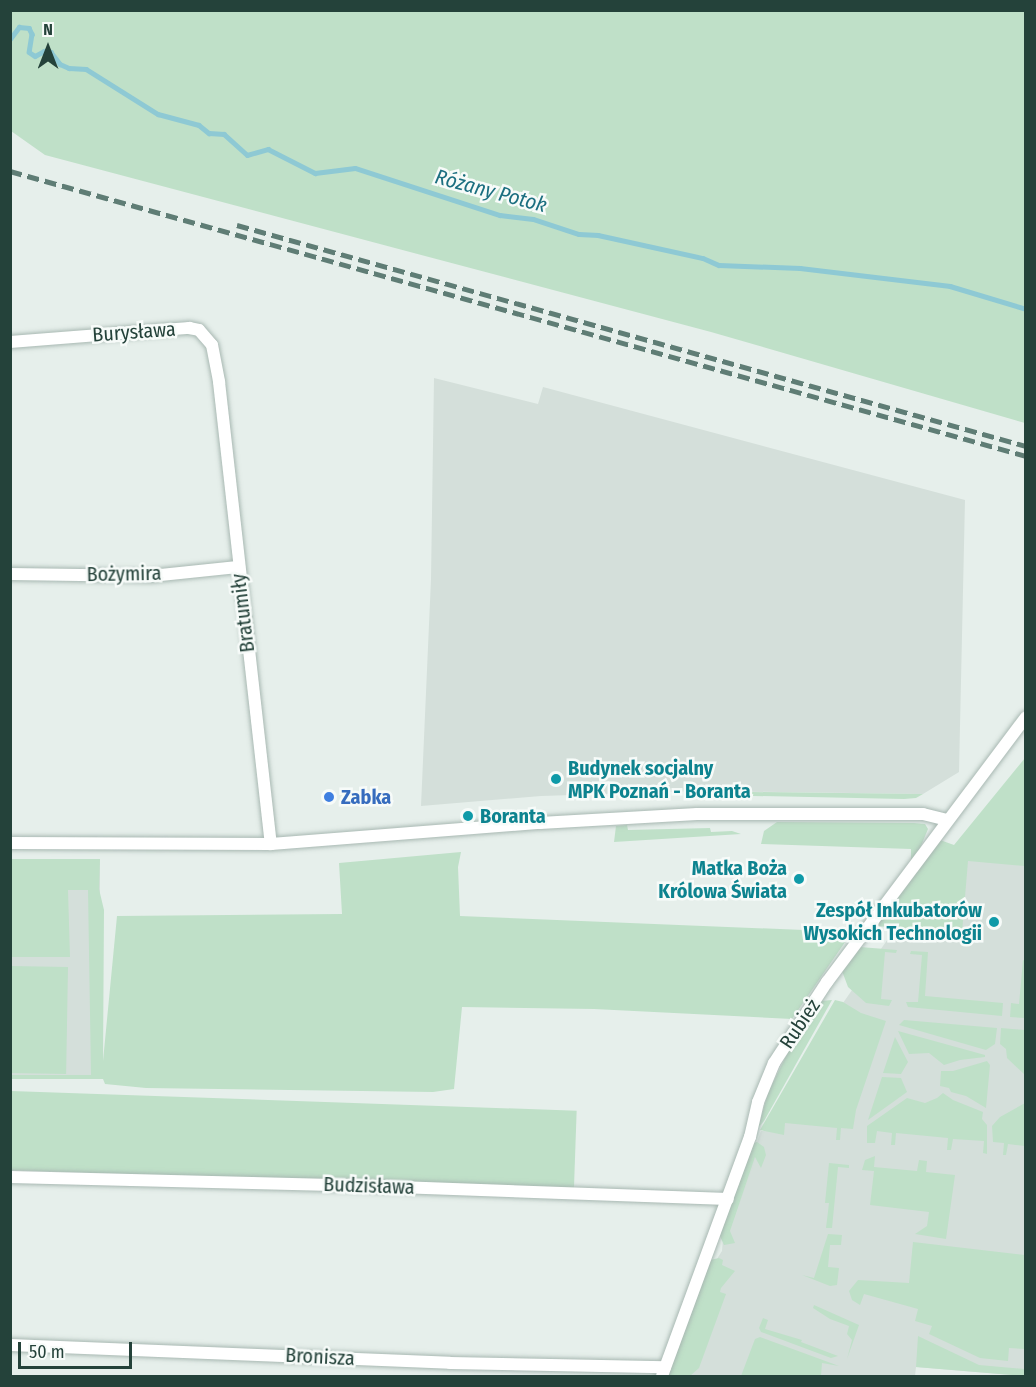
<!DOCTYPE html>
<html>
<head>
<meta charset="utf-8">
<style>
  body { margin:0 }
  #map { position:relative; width:1036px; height:1387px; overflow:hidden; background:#e6efeb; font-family:"Fira Sans Condensed",sans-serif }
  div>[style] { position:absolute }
  .built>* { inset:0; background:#d4dfda; transform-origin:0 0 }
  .green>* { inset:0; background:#bfe0c8; transform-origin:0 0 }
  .stream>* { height:4.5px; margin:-2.25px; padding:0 2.25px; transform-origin:2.25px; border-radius:2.25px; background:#8ec9d4 }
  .roads { filter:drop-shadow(0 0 2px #a8b8b2) drop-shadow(0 0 2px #a8b8b2) }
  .street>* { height:12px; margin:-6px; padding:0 6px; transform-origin:6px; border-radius:6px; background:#fff }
  .rail>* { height:4.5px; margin-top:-2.25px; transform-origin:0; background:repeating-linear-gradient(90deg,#5f7d75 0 12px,transparent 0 18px) }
  .dots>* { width:16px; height:16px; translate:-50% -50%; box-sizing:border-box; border:3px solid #f7fbf9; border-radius:50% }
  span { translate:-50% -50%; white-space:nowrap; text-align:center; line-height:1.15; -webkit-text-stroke:5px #f7fbf9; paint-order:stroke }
  .street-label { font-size:20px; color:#24423a }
  .culture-label { font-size:20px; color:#0d838f; font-weight:700 }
  .left { translate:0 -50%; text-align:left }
  .right { translate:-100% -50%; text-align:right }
  .shop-label { font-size:20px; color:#366cbe; font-weight:700 }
  .water-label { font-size:21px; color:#1c6f80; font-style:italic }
  .frame { position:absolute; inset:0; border:12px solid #24423a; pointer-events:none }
  .north { position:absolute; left:18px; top:18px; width:60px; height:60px; -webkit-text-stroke:4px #f7fbf9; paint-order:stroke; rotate:0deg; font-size:16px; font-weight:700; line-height:24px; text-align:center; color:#24423a }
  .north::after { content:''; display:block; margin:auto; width:21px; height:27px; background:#24423a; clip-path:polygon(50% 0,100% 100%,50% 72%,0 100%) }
  .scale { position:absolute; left:18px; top:1342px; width:114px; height:27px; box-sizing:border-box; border:3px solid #24423a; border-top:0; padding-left:8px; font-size:18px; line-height:21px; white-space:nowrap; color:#24423a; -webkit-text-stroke:4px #f7fbf9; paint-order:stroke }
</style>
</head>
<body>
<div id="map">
  <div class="built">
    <i style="clip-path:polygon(434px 378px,538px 404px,543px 387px,965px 500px,959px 772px,923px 794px,698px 791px,541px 796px,421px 806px,431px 579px)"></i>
    <i style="clip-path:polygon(954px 845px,1025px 851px,1025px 1376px,916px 1367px,915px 1376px,672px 1376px,715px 1262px,722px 1251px,723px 1239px,761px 1131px,768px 1131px,831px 1020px)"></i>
    <i style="left:11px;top:859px;width:89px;height:220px"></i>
  </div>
  <div class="green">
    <i style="clip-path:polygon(11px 10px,1025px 11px,1025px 423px,711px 332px,45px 155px,11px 131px)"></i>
    <i style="clip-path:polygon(1025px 758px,1025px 866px,968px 861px,962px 933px,876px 926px,940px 840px,954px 845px)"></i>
    <i style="clip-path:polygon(709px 792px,753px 792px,923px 794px,916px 798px,904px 799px,709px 795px)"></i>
    <i style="clip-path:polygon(777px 822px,914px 823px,925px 824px,928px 829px,918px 853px,911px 860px,911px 849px,761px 844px,764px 831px)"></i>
    <i style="clip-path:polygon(627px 825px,628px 830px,710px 828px,711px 832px,732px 831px,741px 834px,614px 842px,616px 826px)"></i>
    <i style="clip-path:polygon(461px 852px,458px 867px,460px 916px,852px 932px,792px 1019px,594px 1009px,462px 1007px,454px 1089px,433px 1092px,146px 1088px,105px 1084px,103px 1079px,11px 1079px,11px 1075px,91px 1075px,88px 890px,68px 890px,70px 957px,11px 957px,11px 859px,100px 859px,99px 889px,104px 910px,103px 1061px,117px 916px,342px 914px,339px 863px)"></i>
    <i style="clip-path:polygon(860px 947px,897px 950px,896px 953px,885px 952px,881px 999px,892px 1000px,889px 1006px,866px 1003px,848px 987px,842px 971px)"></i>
    <i style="clip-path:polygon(911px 951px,928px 952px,925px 996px,1003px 1003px,1002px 1016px,908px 1007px,906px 1002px,918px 1002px,922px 955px,910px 954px)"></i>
    <i style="clip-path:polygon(1023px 960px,1025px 961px,1025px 1018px,1010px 1017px,1011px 1003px,1019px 1004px)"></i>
    <i style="left:11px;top:966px;width:57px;height:107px;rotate:1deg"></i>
    <i style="clip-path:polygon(832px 1000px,764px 1121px,758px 1128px,768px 1093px,789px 1050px,821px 1001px)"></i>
    <i style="clip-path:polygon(835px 1000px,843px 1002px,861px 1013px,886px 1021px,856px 1110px,853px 1129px,841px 1128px,840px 1140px,836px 1140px,837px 1128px,785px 1123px,784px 1135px,760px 1130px)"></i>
    <i style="clip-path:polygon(904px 1020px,997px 1028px,995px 1044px,986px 1050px,899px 1025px)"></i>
    <i style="clip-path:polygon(1001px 1028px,1025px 1030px,1025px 1075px,1007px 1058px,1006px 1049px,1000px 1044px)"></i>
    <i style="clip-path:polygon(898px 1031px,985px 1055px,985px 1057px,960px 1060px,944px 1065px,929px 1053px,909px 1054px)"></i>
    <i style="clip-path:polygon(895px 1037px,908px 1062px,901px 1074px,883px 1073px)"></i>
    <i style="clip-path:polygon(987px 1061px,990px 1065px,986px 1108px,966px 1096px,951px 1092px,949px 1088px,940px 1086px,941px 1071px,953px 1071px)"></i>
    <i style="clip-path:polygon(882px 1077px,901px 1078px,907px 1092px,868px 1120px)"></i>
    <i style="left:11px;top:1091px;width:566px;height:79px;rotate:2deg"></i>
    <i style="clip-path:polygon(943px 1093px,953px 1100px,983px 1112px,982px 1119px,987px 1125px,987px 1154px,983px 1153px,984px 1141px,953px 1139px,951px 1150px,947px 1150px,948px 1138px,896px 1133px,895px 1145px,891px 1145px,892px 1133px,877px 1131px,875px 1143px,867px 1143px,867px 1126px,907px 1098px,925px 1103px,937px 1098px)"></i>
    <i style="clip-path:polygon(1025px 1103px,1025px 1146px,1008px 1144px,1006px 1155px,1003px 1155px,1004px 1143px,993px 1142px,992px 1126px,1000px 1117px)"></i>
    <i style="clip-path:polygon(757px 1142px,764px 1147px,766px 1155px,761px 1168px,755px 1157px,730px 1231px,735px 1243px,724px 1245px,719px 1234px,751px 1144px)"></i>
    <i style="clip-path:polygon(875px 1156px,874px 1167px,917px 1171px,919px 1160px,927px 1161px,926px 1172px,955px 1175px,946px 1239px,915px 1234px,927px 1226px,929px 1212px,870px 1205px,874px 1171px,862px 1170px,865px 1160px)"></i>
    <i style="clip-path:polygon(829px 1163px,849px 1165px,849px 1168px,838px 1167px,832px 1228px,826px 1228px,829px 1203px,825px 1203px)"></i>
    <i style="clip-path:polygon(828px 1234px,842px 1235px,841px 1245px,830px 1245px,828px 1267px,839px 1268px,837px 1285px,830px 1286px,802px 1275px,814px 1278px)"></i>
    <i style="clip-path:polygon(913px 1242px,1025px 1255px,1025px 1349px,1009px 1348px,1008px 1361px,980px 1358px,929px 1334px,932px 1326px,915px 1321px,918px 1309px,864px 1294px,860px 1305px,852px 1300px,849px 1291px,858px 1280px,909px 1283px)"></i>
    <i style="clip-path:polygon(719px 1258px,723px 1260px,722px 1265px,735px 1271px,721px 1288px,720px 1292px,726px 1294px,699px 1368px,690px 1376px,667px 1376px,710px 1260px)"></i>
    <i style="clip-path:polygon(814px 1305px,859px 1325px,847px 1359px,852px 1340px,847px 1334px,849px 1326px,830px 1319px,813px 1308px)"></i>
    <i style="clip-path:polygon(763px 1318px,768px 1320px,765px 1329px,802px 1340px,801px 1342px,838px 1356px,831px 1358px,761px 1332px,759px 1328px)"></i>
    <i style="clip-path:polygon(918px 1336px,979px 1365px,1025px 1369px,1025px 1376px,916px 1367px)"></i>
    <i style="clip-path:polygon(760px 1337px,839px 1366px,822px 1363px,821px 1376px,741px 1376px,755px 1339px)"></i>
  </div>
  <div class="stream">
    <i style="left:10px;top:39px;width:15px;rotate:-53deg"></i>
    <i style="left:19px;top:27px;width:10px;rotate:6deg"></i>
    <i style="left:29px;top:28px;width:7px;rotate:63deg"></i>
    <i style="left:32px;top:34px;width:18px;rotate:99deg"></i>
    <i style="left:29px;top:52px;width:7px;rotate:34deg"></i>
    <i style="left:35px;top:56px;width:10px;rotate:-29deg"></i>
    <i style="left:44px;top:51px;width:7px;rotate:8deg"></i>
    <i style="left:51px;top:52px;width:15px;rotate:53deg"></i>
    <i style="left:60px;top:64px;width:10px;rotate:24deg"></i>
    <i style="left:69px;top:68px;width:17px;rotate:3deg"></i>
    <i style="left:86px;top:69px;width:85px;rotate:32deg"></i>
    <i style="left:158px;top:114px;width:42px;rotate:15deg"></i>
    <i style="left:199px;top:125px;width:13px;rotate:39deg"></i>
    <i style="left:209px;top:133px;width:15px;rotate:4deg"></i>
    <i style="left:224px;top:134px;width:31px;rotate:42deg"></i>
    <i style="left:247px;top:155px;width:22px;rotate:-16deg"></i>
    <i style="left:268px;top:149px;width:53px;rotate:27.1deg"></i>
    <i style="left:315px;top:173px;width:40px;rotate:-7.1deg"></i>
    <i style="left:355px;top:168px;width:152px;rotate:18deg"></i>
    <i style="left:500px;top:215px;width:33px;rotate:7deg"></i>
    <i style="left:533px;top:219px;width:48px;rotate:18.1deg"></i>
    <i style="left:579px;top:234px;width:19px;rotate:3deg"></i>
    <i style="left:598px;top:235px;width:107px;rotate:12.4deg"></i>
    <i style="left:703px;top:258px;width:17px;rotate:24deg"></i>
    <i style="left:719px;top:265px;width:81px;rotate:2.1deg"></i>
    <i style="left:800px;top:268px;width:151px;rotate:6.8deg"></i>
    <i style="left:950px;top:286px;width:79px;rotate:16.8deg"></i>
  </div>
  <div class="roads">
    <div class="street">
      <i style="left:10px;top:342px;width:180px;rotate:-4.5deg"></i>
      <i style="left:189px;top:328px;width:10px;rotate:11deg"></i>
      <i style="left:199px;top:330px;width:20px;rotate:49deg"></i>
      <i style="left:212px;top:345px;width:38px;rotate:79deg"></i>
      <i style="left:219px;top:382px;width:465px;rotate:83.6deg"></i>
      <i style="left:10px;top:574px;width:141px;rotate:0.8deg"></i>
      <i style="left:151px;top:576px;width:87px;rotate:-5.9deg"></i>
      <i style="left:10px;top:843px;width:261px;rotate:0.2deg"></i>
      <i style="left:271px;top:844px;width:270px;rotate:-4.5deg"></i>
      <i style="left:540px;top:823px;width:157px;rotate:-3.3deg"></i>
      <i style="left:697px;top:814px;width:226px"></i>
      <i style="left:923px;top:814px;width:25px;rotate:14deg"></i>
      <i style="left:10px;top:1177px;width:333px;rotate:1.4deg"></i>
      <i style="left:343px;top:1185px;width:385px;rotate:2.1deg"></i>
      <i style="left:10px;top:1345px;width:440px;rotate:2.3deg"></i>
      <i style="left:450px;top:1363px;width:215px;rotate:1.1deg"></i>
      <i style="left:662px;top:1376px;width:255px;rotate:-69.8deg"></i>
      <i style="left:750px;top:1137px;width:36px;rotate:-77deg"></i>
      <i style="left:758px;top:1102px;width:42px;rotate:-67.7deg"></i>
      <i style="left:774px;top:1063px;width:97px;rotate:-56.8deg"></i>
      <i style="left:827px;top:982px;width:331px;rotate:-53.1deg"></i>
    </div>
  </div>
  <div class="rail">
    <i style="left:10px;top:171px;width:1055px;rotate:15.67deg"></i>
    <i style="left:237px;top:225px;width:819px;rotate:15.65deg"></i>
  </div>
  <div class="dots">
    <i style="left:556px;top:779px;background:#0f9aa8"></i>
    <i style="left:329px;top:797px;background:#3f7fe0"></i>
    <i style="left:468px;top:816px;background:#0f9aa8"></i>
    <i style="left:799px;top:879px;background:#0f9aa8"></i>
    <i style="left:994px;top:922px;background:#0f9aa8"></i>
  </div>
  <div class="street-label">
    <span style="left:134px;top:332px;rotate:-4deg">Burysława</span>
    <span style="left:124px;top:574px;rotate:-1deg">Bożymira</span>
    <span style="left:243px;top:613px;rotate:-97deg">Bratumiły</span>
    <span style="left:800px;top:1024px;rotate:-56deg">Rubież</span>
    <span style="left:369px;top:1186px;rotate:2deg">Budzisława</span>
    <span style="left:320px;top:1357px;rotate:3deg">Bronisza</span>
  </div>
  <div class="culture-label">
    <span class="left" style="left:568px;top:780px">Budynek socjalny<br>MPK Poznań - Boranta</span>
    <span class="left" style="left:480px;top:816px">Boranta</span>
    <span class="right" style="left:787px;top:880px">Matka Boża<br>Królowa Świata</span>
    <span class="right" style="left:982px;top:922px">Zespół Inkubatorów<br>Wysokich Technologii</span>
  </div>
  <div class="shop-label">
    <span class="left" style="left:341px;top:797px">Zabka</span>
  </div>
  <div class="water-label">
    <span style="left:491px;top:191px;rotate:15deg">Różany Potok</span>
  </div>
  <div class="frame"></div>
  <div class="north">N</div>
  <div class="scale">50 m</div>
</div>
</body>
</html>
